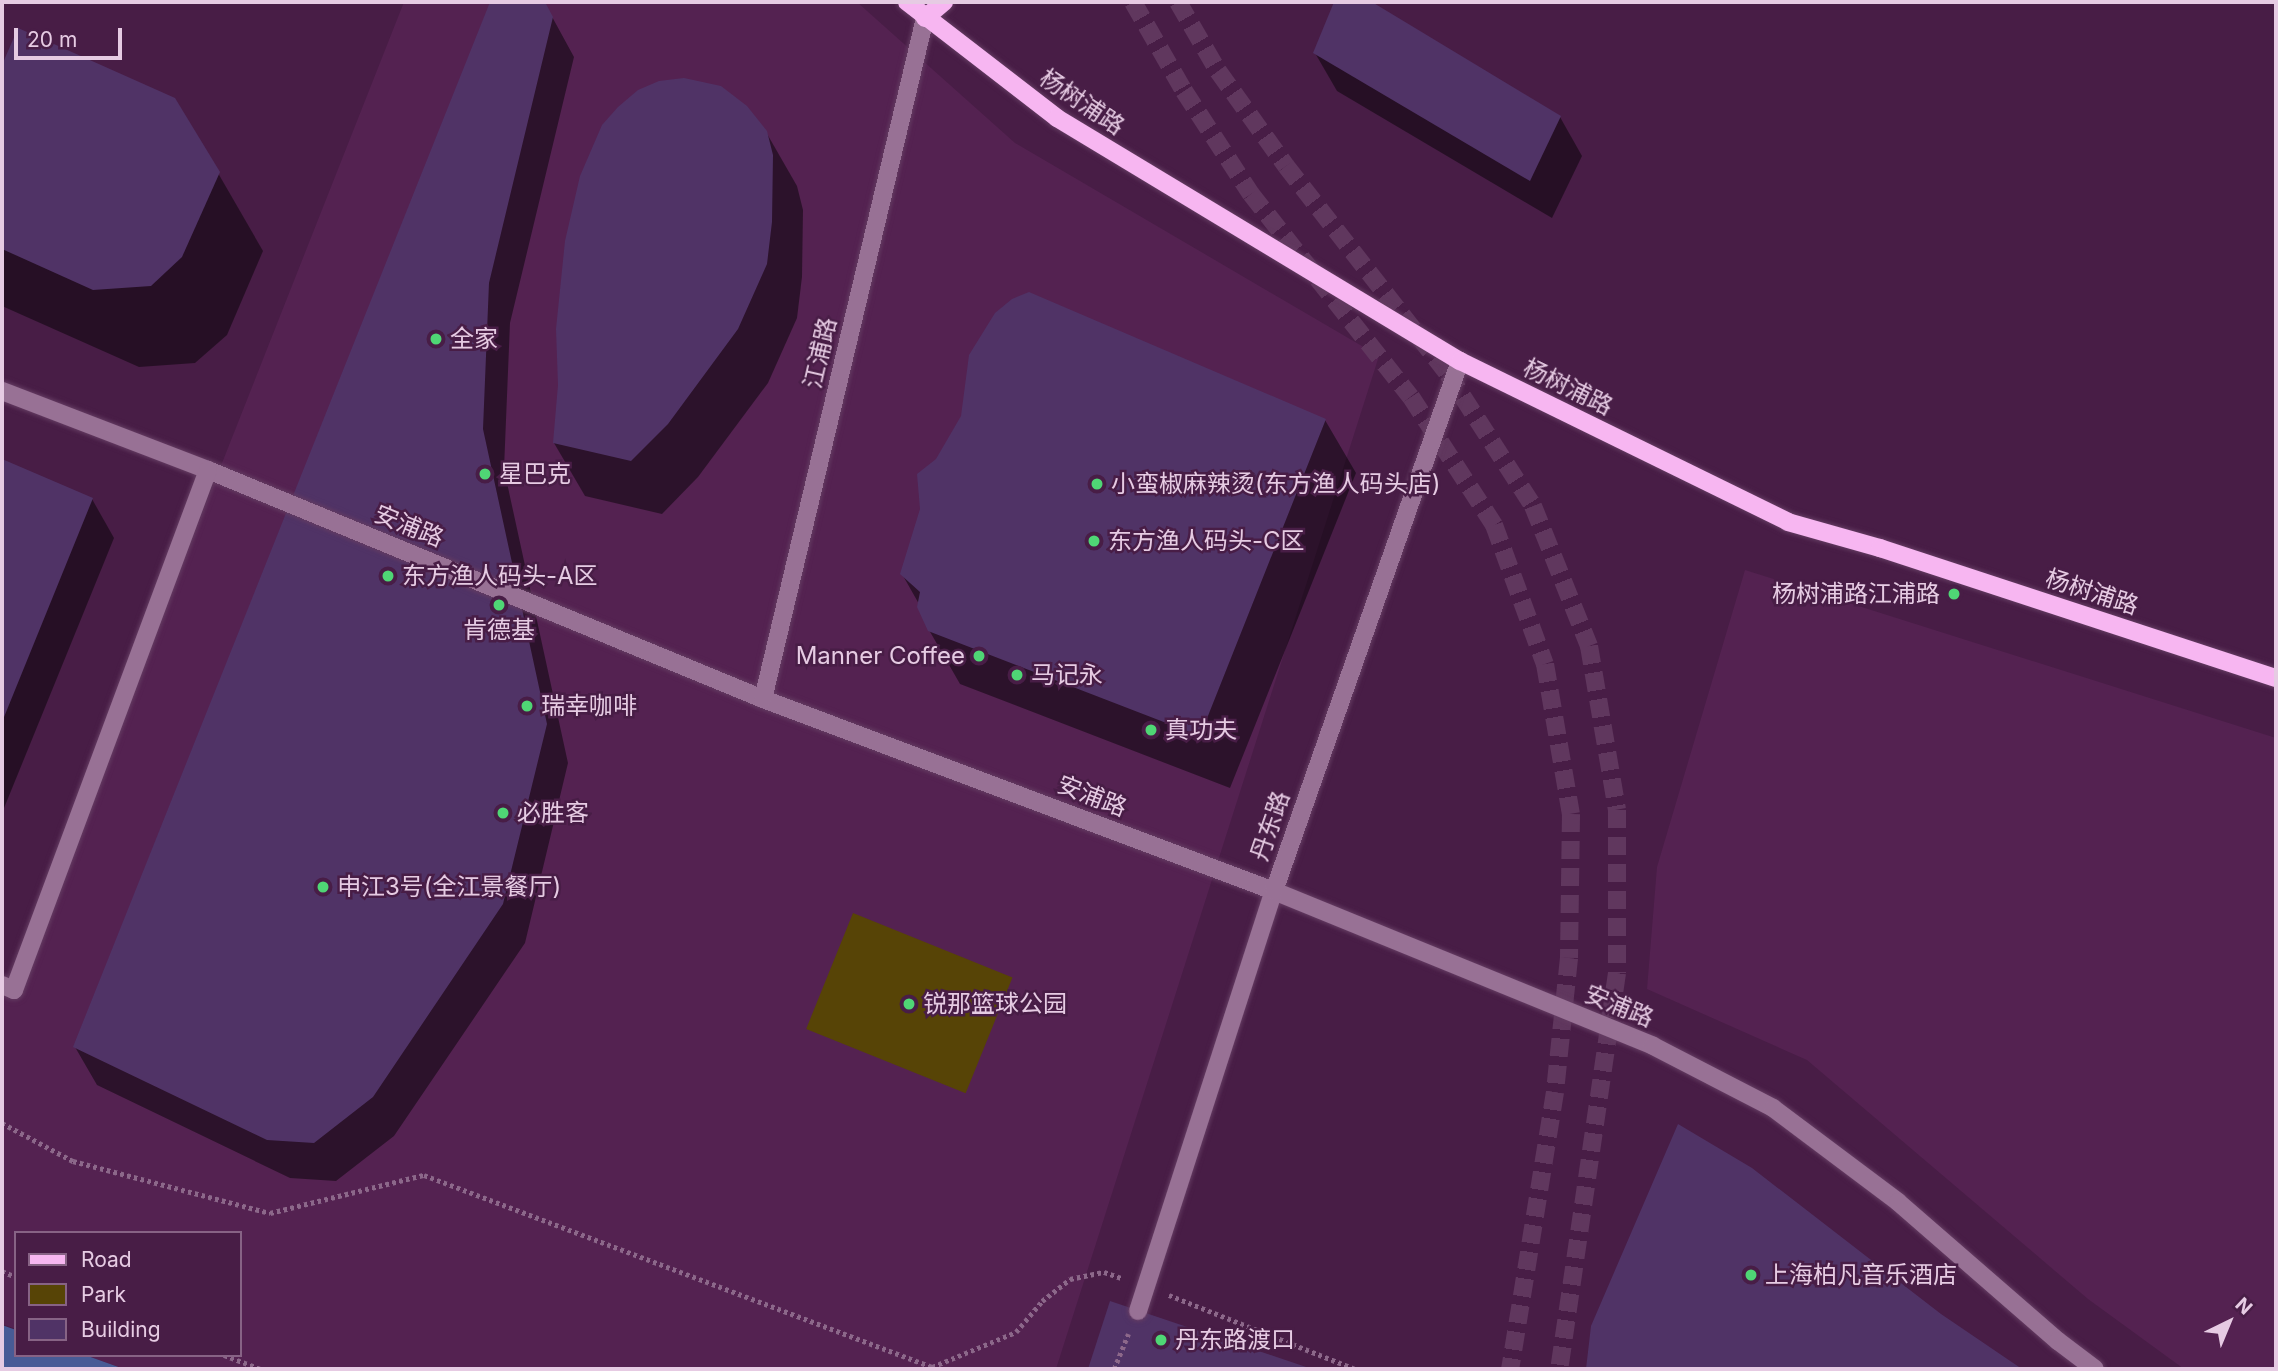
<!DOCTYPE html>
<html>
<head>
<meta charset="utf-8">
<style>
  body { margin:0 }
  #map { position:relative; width:2278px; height:1371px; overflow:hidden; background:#481d46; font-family:Inter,"Noto Sans SC",sans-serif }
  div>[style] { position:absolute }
  .built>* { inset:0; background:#542251 }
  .green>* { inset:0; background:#574406; transform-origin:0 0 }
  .water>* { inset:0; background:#485b96 }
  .shadow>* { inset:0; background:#0007 }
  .building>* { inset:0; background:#503366 }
  .major-tunnel>* { height:18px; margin-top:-9px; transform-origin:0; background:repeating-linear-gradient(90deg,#60375e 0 18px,transparent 0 27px) }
  .path>* { height:4.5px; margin-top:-2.25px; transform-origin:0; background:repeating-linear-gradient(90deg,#8c688a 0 3.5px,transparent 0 7px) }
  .roads { filter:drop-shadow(0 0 2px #643c62) drop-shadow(0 0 2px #643c62) }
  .minor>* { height:18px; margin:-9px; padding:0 9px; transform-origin:9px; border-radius:9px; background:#987195 }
  .major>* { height:18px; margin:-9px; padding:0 9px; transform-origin:9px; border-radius:9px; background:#f7b6f1 }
  .dots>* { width:19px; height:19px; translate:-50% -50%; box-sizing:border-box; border:4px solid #481d46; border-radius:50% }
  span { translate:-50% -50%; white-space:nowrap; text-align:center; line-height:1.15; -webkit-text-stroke:5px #481d46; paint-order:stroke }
  .street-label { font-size:24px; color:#e6cbe3 }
  .poi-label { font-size:24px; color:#e6cbe3 }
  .left { translate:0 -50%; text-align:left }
  .right { translate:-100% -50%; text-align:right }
  .frame { position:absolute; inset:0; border:4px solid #e6cbe3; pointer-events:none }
  .legend { position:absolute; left:14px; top:1231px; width:228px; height:126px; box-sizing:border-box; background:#481d46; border:2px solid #876385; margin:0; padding:9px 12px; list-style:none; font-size:21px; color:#e6cbe3 }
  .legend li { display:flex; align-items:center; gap:14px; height:35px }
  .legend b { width:35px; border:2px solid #876385 }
  .north { position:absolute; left:2194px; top:1287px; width:70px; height:70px; -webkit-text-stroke:5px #481d46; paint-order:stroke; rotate:43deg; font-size:19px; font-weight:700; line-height:28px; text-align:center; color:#e6cbe3 }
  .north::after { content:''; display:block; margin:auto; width:24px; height:32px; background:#e6cbe3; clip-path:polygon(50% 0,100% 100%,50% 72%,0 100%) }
  .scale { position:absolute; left:14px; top:28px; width:108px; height:32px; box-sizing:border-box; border:4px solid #e6cbe3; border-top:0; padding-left:9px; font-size:21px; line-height:24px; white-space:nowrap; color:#e6cbe3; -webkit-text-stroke:5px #481d46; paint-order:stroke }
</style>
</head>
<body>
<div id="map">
  <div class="built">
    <i style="clip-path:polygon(404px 2px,857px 2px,1015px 143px,1379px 356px,1056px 1369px,124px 1369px,85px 1355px,240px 1355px,240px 1233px,16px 1233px,16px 1329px,2px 1324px,2px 985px,14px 990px)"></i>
    <i style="clip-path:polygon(1745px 570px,2276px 738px,2276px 1369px,2184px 1369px,2088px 1299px,1807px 1060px,1647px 989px,1657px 867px)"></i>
  </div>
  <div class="green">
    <i style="left:853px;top:913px;width:172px;height:125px;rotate:22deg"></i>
  </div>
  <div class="water">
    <i style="clip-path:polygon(2px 1325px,16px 1330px,16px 1355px,85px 1355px,124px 1369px,2px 1369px)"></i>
  </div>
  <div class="shadow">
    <i style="clip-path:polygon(492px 2px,544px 2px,574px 57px,510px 323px,504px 469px,568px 763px,525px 943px,394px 1136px,336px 1181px,290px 1178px,97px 1085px,75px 1047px)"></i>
    <i style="clip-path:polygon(1336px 2px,1369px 2px,1560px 117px,1582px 156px,1552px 218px,1337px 91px,1315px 53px)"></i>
    <i style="clip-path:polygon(19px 31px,218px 173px,263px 251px,227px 335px,195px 363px,139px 367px,2px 306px,2px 70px)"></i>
    <i style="clip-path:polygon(766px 132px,797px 186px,803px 210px,802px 277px,797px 318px,768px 383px,698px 477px,662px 514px,585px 496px,554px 443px)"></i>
    <i style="clip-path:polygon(996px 314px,1325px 420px,1356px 473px,1230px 788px,960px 684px,929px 630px,919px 604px,902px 574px,938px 460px,963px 416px,970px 356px)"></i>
    <i style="clip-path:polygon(2px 461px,92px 499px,114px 538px,2px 813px)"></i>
    <i style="clip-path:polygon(1111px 1304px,1308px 1369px,1090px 1369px)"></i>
    <i style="clip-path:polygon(1940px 1316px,2020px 1369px,1587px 1369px,1593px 1326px)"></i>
  </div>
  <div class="building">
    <i style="clip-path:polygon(490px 2px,545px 2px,553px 17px,489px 283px,483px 429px,547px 724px,503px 904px,373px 1097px,314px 1143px,267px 1140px,73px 1047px)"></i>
    <i style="clip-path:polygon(1334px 2px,1372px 2px,1561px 116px,1530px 181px,1313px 53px)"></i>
    <i style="clip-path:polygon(18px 28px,175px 98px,220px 172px,182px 257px,151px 286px,93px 290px,2px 249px,2px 65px)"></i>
    <i style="clip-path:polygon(684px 78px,721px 86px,747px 106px,767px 131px,773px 155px,772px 222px,767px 264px,738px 329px,668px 424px,631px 461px,553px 443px,558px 385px,556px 329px,565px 241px,580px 176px,602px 125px,618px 107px,638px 90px,659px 81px)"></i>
    <i style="clip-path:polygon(1029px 292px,1326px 419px,1200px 736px,928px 631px,917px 607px,920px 592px,900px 574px,920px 509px,917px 474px,936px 459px,961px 416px,969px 355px,995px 313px,1012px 299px)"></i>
    <i style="clip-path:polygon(2px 459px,93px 498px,2px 722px)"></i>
    <i style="clip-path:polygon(1678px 1124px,1752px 1168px,1941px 1314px,2022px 1369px,1586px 1369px,1591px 1326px)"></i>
    <i style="clip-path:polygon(1110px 1301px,1312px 1369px,1088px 1369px)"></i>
  </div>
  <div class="major-tunnel">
    <i style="left:1133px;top:2px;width:103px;rotate:60.2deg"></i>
    <i style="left:1184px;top:91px;width:123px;rotate:57deg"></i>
    <i style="left:1251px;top:194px;width:258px;rotate:51.8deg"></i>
    <i style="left:1411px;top:397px;width:153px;rotate:57deg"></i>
    <i style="left:1494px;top:525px;width:148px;rotate:69.9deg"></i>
    <i style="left:1545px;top:664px;width:152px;rotate:80.2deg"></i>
    <i style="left:1571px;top:814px;width:144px;rotate:90.8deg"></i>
    <i style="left:1569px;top:958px;width:135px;rotate:96deg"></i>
    <i style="left:1555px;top:1092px;width:281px;rotate:99.2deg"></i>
    <i style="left:1178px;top:2px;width:80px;rotate:59.9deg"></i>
    <i style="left:1218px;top:71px;width:117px;rotate:54.4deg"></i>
    <i style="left:1286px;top:166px;width:264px;rotate:52.1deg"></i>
    <i style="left:1448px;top:374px;width:157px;rotate:57.2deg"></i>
    <i style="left:1533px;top:506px;width:151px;rotate:68.2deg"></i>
    <i style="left:1589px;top:646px;width:166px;rotate:80.3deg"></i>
    <i style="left:1617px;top:810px;width:163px;rotate:90deg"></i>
    <i style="left:1617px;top:973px;width:400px;rotate:98.3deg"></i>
  </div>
  <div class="path">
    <i style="left:2px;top:1123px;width:81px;rotate:28.2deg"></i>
    <i style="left:73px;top:1161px;width:204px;rotate:14.8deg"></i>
    <i style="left:270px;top:1213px;width:159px;rotate:-13.9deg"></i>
    <i style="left:424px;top:1175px;width:543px;rotate:20.7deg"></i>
    <i style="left:932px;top:1367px;width:91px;rotate:-22.6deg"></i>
    <i style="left:1016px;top:1332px;width:40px;rotate:-50deg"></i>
    <i style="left:1042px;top:1301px;width:36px;rotate:-38deg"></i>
    <i style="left:1070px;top:1279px;width:35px;rotate:-12deg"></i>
    <i style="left:1104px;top:1272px;width:18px;rotate:19deg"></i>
    <i style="left:2px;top:1271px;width:15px;rotate:23deg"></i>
    <i style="left:1169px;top:1295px;width:200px;rotate:21.7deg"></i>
    <i style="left:224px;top:1355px;width:40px;rotate:21deg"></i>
    <i style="left:1114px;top:1369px;width:38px;rotate:-68deg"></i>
  </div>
  <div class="roads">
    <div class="minor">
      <i style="left:2px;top:391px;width:221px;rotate:21deg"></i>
      <i style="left:208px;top:470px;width:600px;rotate:22.42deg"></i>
      <i style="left:763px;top:699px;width:546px;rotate:20.59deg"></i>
      <i style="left:1274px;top:891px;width:409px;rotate:22.2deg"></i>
      <i style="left:1653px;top:1046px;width:135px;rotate:27.3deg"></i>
      <i style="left:1773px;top:1108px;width:156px;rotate:36.9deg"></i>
      <i style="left:1898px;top:1202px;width:212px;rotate:41deg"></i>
      <i style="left:2058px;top:1341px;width:46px;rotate:37.1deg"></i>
      <i style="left:763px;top:699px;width:700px;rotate:-76.62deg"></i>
      <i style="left:2px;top:985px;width:13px;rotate:23deg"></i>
      <i style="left:14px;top:990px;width:555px;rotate:-69.54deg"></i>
      <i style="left:1138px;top:1311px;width:441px;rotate:-72.1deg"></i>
      <i style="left:1274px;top:891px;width:562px;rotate:-70.66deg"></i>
    </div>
    <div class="major">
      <i style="left:907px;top:2px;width:190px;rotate:37.7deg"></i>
      <i style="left:1057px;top:118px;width:471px;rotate:31.1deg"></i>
      <i style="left:1460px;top:361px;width:365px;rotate:26.1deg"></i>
      <i style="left:1788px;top:522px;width:96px;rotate:15.8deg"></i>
      <i style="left:1880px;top:548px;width:417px;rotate:18.2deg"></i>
      <i style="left:925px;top:18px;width:25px;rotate:-40deg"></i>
    </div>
  </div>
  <div class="dots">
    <i style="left:436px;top:339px;background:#4fd675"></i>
    <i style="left:485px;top:474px;background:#4fd675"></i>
    <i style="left:1097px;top:484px;background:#4fd675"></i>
    <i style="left:1094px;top:541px;background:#4fd675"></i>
    <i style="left:388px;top:576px;background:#4fd675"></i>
    <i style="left:1954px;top:594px;background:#4fd675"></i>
    <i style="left:499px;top:605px;background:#4fd675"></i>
    <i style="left:979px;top:656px;background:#4fd675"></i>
    <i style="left:1017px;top:675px;background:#4fd675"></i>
    <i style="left:527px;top:706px;background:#4fd675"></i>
    <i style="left:1151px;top:730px;background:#4fd675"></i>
    <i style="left:503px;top:813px;background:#4fd675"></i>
    <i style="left:323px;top:887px;background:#4fd675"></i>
    <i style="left:909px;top:1004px;background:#4fd675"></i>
    <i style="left:1751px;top:1275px;background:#4fd675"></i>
    <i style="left:1161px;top:1340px;background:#4fd675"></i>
  </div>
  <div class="street-label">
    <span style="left:1082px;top:102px;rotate:34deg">杨树浦路</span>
    <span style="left:820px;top:353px;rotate:-77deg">江浦路</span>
    <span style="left:1568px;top:387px;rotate:26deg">杨树浦路</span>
    <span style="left:409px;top:526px;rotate:22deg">安浦路</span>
    <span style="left:2092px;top:592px;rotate:18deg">杨树浦路</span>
    <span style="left:1092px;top:796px;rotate:21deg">安浦路</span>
    <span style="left:1270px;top:826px;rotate:-71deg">丹东路</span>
    <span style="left:1619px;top:1006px;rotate:22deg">安浦路</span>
  </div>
  <div class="poi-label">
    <span class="left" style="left:450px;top:339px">全家</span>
    <span class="left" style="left:499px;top:474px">星巴克</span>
    <span class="left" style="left:1111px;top:484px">小蛮椒麻辣烫(东方渔人码头店)</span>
    <span class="left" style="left:1108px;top:541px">东方渔人码头-C区</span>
    <span class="left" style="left:402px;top:576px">东方渔人码头-A区</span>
    <span class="right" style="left:1940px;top:594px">杨树浦路江浦路</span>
    <span style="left:499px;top:630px">肯德基</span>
    <span class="right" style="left:965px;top:656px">Manner Coffee</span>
    <span class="left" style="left:1031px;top:675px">马记永</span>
    <span class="left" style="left:541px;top:706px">瑞幸咖啡</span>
    <span class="left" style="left:1165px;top:730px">真功夫</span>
    <span class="left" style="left:517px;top:813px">必胜客</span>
    <span class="left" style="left:337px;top:887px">申江3号(全江景餐厅)</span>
    <span class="left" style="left:923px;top:1004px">锐那篮球公园</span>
    <span class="left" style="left:1765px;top:1275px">上海柏凡音乐酒店</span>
    <span class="left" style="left:1175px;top:1340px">丹东路渡口</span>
  </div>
  <div class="frame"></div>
  <ul class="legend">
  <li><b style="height:9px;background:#f7b6f1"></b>Road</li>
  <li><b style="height:19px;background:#574406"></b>Park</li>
  <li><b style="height:19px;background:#503366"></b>Building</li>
  </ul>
  <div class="north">N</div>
  <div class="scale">20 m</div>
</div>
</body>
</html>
